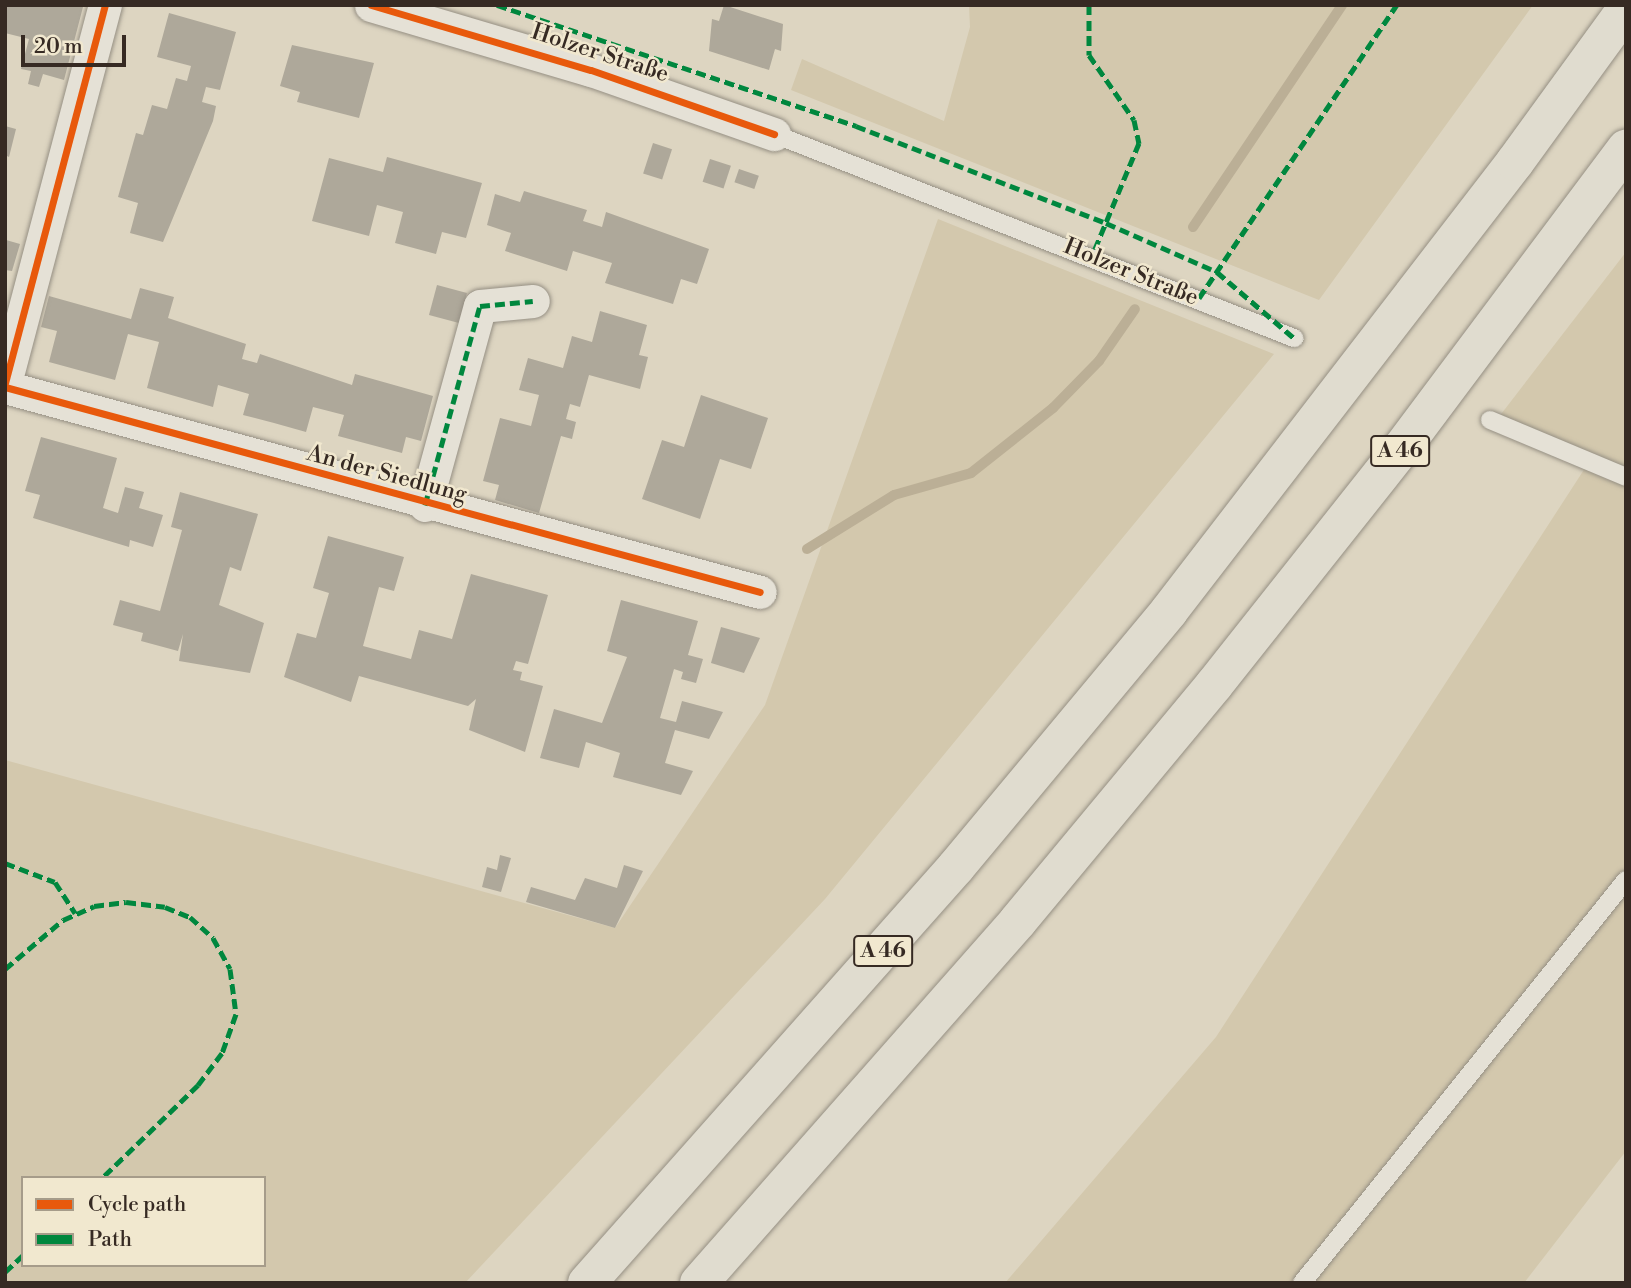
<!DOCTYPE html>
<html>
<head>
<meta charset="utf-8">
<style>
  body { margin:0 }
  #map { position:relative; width:1631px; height:1288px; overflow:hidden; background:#ddd5c1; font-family:"Libre Bodoni",serif }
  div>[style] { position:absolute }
  .green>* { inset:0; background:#d3c8ad }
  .stream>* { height:10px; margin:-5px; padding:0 5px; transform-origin:5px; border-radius:5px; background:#bbaf96 }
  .building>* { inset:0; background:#aea89a; transform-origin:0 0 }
  .roads { filter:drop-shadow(0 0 2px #958f83) drop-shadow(0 0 2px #958f83) }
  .lane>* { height:18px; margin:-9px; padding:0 9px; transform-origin:9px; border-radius:9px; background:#e5e1d6 }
  .street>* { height:33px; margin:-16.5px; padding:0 16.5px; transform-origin:16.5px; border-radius:16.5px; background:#e5e1d6 }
  .highway>* { height:38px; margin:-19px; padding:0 19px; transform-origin:19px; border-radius:19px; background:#e0dccf }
  .quiet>* { height:5px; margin-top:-2.5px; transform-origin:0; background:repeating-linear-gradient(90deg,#00873e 0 10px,transparent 0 15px) }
  .cycleway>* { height:7px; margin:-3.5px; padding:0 3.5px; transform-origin:3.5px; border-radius:3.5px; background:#e8590c }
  span { translate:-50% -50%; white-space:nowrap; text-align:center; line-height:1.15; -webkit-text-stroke:5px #f1e8cf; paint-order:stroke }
  .shield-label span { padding:2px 5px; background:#f1e8cf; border:2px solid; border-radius:5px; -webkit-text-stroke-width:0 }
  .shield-label { font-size:21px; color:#362a23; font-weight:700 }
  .street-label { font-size:23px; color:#362a23 }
  .frame { position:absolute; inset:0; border:7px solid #362a23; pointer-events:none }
  .legend { position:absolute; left:21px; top:1176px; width:245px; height:91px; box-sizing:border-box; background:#f1e8cf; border:2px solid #a69c8a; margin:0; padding:9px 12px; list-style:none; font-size:21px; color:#362a23 }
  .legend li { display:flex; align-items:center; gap:14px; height:35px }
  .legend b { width:35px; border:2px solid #a69c8a }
  .scale { position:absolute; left:21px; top:35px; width:105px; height:32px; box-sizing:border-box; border:4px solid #362a23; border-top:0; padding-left:9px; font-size:21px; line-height:24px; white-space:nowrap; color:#362a23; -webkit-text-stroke:5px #f1e8cf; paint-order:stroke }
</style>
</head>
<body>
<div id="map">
  <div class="green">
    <i style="clip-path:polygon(969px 5px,1533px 5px,1319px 300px,791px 90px,802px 59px,944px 121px,970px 27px)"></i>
    <i style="clip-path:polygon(evenodd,938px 219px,1274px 354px,825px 899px,465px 1283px,5px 1283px,5px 760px,615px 928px,765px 705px,938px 219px,23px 1178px,264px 1178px,264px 1265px,23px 1265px,23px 1178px)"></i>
    <i style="clip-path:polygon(1626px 252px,1626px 1151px,1524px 1283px,1005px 1283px,1216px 1037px,1589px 462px,1495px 422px)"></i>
  </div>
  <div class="stream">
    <i style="left:1193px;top:227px;width:267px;rotate:-56.1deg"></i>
    <i style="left:807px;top:549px;width:102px;rotate:-31.8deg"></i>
    <i style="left:894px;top:495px;width:80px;rotate:-15.9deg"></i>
    <i style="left:971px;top:473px;width:105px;rotate:-38.4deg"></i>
    <i style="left:1053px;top:408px;width:66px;rotate:-45.6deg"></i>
    <i style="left:1099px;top:361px;width:63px;rotate:-55.3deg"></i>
  </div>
  <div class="building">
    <i style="clip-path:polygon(5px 5px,83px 7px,64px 80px,43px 74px,39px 87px,28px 84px,31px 71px,21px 69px,29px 39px,5px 33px)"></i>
    <i style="clip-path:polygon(724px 5px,783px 24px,781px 51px,775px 49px,769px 70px,709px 51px,712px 19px,719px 21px)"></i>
    <i style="clip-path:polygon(169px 13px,236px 32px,220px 90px,206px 87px,202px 102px,216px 106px,213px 121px,163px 242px,130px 233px,138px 203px,118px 197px,136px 133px,143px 135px,152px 105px,167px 109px,176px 78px,187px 81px,191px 66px,157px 57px)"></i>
    <i style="clip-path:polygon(292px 45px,374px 63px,359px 118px,297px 102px,300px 92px,280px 86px)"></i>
    <i style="clip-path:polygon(5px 126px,16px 129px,9px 157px,5px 155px)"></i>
    <i style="left:653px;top:143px;width:20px;height:32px;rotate:18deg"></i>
    <i style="clip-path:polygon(387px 157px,482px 183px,466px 238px,442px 232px,436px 254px,395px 243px,403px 212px,377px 205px,369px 236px,312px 221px,329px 158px,383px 172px)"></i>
    <i style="left:710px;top:159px;width:22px;height:24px;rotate:18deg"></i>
    <i style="left:739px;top:169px;width:21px;height:14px;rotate:19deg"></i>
    <i style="clip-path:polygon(524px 191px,587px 210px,583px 221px,602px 227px,606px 212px,709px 249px,697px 284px,681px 279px,673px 304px,605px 283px,612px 263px,573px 251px,567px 271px,505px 251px,511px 233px,487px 225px,495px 194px,520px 202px)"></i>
    <i style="clip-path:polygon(6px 240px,20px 244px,12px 271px,5px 270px)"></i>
    <i style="left:437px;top:285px;width:31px;height:31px;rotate:15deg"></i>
    <i style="clip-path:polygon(140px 288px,174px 297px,168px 318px,246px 344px,242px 359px,257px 363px,260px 354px,352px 385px,355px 374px,433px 396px,421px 441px,406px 437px,402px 453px,338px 436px,344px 415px,313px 407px,306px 432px,274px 423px,243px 415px,249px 394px,218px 385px,213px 407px,147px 388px,159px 342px,128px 334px,115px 380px,49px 362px,57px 331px,41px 327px,49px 296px,131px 319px)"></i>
    <i style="clip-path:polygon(600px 311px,647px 325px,639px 355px,648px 357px,640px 389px,589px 375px,580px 407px,570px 404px,566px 419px,576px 422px,572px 439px,561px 436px,539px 513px,495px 500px,499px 485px,483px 481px,500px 418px,531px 426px,539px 395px,519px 390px,528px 358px,563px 368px,572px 336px,592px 342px)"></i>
    <i style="clip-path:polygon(701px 395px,768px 418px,751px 469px,720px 459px,700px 519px,642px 499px,662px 440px,684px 447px)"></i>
    <i style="clip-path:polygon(41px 437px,117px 458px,103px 508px,118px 513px,125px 487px,144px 492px,139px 508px,163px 515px,153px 547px,130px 540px,129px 547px,33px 518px,40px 495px,25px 491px)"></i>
    <i style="clip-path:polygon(180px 492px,258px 514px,241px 571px,230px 567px,219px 605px,264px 623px,250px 673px,179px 661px,183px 634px,178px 651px,141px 641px,143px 633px,113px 625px,120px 600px,160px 611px,182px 530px,171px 527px)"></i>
    <i style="clip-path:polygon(328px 536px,404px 557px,394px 591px,379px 587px,363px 646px,411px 659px,419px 630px,452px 639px,471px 574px,548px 595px,528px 664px,516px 661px,513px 670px,522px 672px,520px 680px,543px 686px,525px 752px,469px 730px,476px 699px,468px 706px,359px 676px,351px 702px,284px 677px,297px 633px,316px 638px,329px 593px,313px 588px)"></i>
    <i style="clip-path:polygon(621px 600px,698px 621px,688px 655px,703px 659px,696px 683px,681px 679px,683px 672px,674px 669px,660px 718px,676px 722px,682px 701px,723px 712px,709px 739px,675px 730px,665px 763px,693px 771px,681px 795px,613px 777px,620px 753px,586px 742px,579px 768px,540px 758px,554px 709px,602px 723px,627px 657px,607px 651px)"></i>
    <i style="clip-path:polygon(721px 627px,760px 638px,744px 673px,711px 663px)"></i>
    <i style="clip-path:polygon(500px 855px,511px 858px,501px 892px,482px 887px,487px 867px,497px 870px)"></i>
    <i style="clip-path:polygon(624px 865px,643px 871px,615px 928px,526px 902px,531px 887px,575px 900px,585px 878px,617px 888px)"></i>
  </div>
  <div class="roads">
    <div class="lane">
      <i style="left:774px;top:134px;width:559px;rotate:21.42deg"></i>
      <i style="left:1490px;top:420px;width:147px;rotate:22.7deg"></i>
      <i style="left:1302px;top:1283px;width:517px;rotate:-51.2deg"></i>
    </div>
    <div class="street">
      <i style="left:371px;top:5px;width:229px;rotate:16.5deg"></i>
      <i style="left:591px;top:70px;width:194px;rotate:19.3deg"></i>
      <i style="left:5px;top:383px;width:391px;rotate:-75.2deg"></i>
      <i style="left:5px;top:387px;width:782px;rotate:15.19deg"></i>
      <i style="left:425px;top:505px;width:206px;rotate:-74.6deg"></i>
      <i style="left:480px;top:306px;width:53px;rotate:-5.4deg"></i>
    </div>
    <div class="highway">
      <i style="left:587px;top:1283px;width:556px;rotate:-48.43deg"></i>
      <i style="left:956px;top:867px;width:333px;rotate:-50.2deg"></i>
      <i style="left:1169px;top:611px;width:567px;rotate:-52.38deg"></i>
      <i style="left:1515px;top:162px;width:189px;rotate:-54deg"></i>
      <i style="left:699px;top:1283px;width:482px;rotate:-48.6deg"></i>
      <i style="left:1018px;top:921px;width:307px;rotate:-50.3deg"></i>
      <i style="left:1214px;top:685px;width:303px;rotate:-51.6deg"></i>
      <i style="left:1402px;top:448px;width:374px;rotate:-53.2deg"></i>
    </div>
  </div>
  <div class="quiet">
    <i style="left:497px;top:5px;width:379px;rotate:18.6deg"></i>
    <i style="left:856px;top:126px;width:268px;rotate:21.2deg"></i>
    <i style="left:1106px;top:223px;width:121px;rotate:23.8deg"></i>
    <i style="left:1217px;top:272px;width:101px;rotate:40.6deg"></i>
    <i style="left:1089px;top:5px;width:50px;rotate:90deg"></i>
    <i style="left:1089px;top:55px;width:79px;rotate:55.3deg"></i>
    <i style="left:1134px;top:120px;width:24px;rotate:78deg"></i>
    <i style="left:1139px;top:143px;width:122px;rotate:112.6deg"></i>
    <i style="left:1199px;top:298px;width:354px;rotate:-56deg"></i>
    <i style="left:425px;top:505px;width:206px;rotate:-74.6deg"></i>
    <i style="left:480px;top:306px;width:53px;rotate:-5.4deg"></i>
    <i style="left:5px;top:863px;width:53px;rotate:20.8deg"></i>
    <i style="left:55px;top:882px;width:37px;rotate:57deg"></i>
    <i style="left:5px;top:969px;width:76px;rotate:-40.2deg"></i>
    <i style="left:63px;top:920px;width:34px;rotate:-24deg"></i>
    <i style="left:94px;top:906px;width:32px;rotate:-7deg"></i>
    <i style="left:126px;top:902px;width:39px;rotate:7deg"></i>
    <i style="left:165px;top:907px;width:27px;rotate:22deg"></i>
    <i style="left:190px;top:917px;width:31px;rotate:42deg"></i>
    <i style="left:213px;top:938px;width:35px;rotate:61deg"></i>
    <i style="left:230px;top:969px;width:45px;rotate:82.4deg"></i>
    <i style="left:236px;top:1014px;width:41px;rotate:109.7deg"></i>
    <i style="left:222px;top:1053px;width:40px;rotate:127deg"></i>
    <i style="left:198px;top:1085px;width:134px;rotate:135.9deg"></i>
    <i style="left:5px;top:1272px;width:25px;rotate:-43deg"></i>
  </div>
  <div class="cycleway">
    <i style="left:371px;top:5px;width:229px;rotate:16.5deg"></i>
    <i style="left:591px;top:70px;width:194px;rotate:19.3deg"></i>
    <i style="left:5px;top:383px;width:391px;rotate:-75.2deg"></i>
    <i style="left:5px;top:387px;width:782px;rotate:15.19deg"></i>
  </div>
  <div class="shield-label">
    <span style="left:1400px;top:451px">A 46</span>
    <span style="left:883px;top:951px">A 46</span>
  </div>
  <div class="street-label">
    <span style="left:600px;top:53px;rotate:18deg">Holzer Straße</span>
    <span style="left:1131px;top:272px;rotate:22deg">Holzer Straße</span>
    <span style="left:387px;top:474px;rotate:15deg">An der Siedlung</span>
  </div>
  <div class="frame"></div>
  <ul class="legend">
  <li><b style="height:9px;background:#e8590c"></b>Cycle path</li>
  <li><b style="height:9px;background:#00873e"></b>Path</li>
  </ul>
  <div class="scale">20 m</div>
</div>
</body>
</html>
